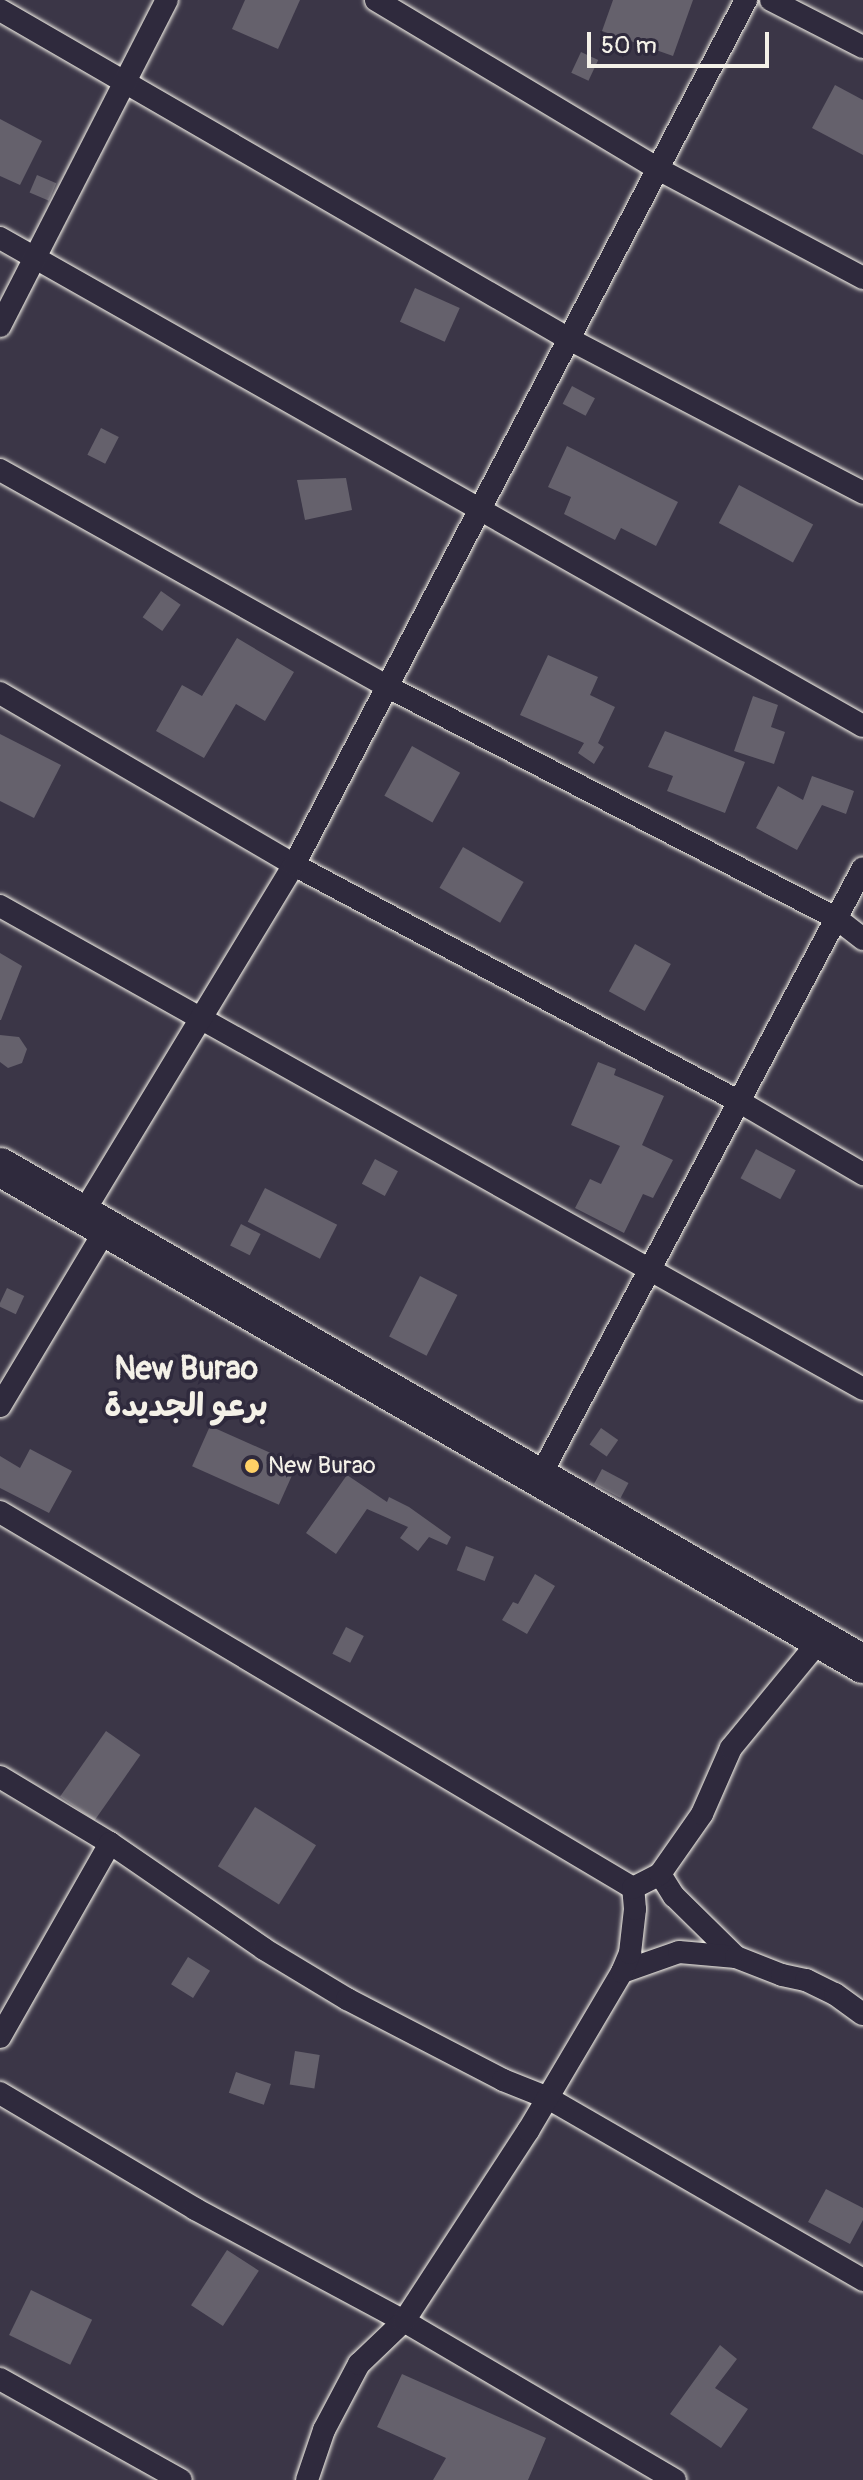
<!DOCTYPE html>
<html>
<head>
<meta charset="utf-8">
<style>
  body { margin:0 }
  #map { position:relative; width:863px; height:2480px; overflow:hidden; background:#3b3647; font-family:Pangolin,"Playpen Sans Arabic",sans-serif }
  div>[style] { position:absolute }
  .building>* { inset:0; background:#65616c; transform-origin:0 0 }
  .roads { filter:drop-shadow(0 0 2px #f4f1e8) drop-shadow(0 0 2px #f4f1e8) }
  .street>* { height:22px; margin:-11px; padding:0 11px; transform-origin:11px; border-radius:11px; background:#2f2a3d }
  .highway>* { height:38px; margin:-19px; padding:0 19px; transform-origin:19px; border-radius:19px; background:#2f2a3d }
  .dots>* { width:22px; height:22px; translate:-50% -50%; box-sizing:border-box; border:4px solid #2f2a3d; border-radius:50% }
  span { translate:-50% -50%; white-space:nowrap; text-align:center; line-height:1.15; -webkit-text-stroke:7px #2f2a3d; paint-order:stroke }
  .poi-label { font-size:24px; color:#f4f1e8 }
  .left { translate:0 -50%; text-align:left }
  .district-label { font-size:32px; color:#f4f1e8; font-weight:700 }
  .scale { position:absolute; left:587px; top:32px; width:182px; height:36px; box-sizing:border-box; border:4px solid #f4f1e8; border-top:0; padding-left:10px; font-size:24px; line-height:28px; white-space:nowrap; color:#f4f1e8; -webkit-text-stroke:6px #2f2a3d; paint-order:stroke }
</style>
</head>
<body>
<div id="map">
  <div class="building">
    <i style="clip-path:polygon(245px 0,300px 0,278px 49px,232px 29px)"></i>
    <i style="clip-path:polygon(613px 0,693px 0,673px 56px,602px 31px)"></i>
    <i style="left:581px;top:52px;width:19px;height:23px;rotate:25deg"></i>
    <i style="clip-path:polygon(835px 85px,863px 100px,863px 155px,812px 128px)"></i>
    <i style="clip-path:polygon(0 119px,42px 141px,20px 185px,0 176px)"></i>
    <i style="left:37px;top:175px;width:21px;height:19px;rotate:23deg"></i>
    <i style="left:415px;top:288px;width:49px;height:37px;rotate:24deg"></i>
    <i style="left:572px;top:386px;width:26px;height:20px;rotate:28deg"></i>
    <i style="left:101px;top:428px;width:20px;height:30px;rotate:27deg"></i>
    <i style="clip-path:polygon(567px 446px,678px 502px,656px 546px,621px 528px,615px 540px,564px 514px,571px 497px,548px 487px)"></i>
    <i style="clip-path:polygon(346px 478px,352px 510px,305px 520px,297px 480px)"></i>
    <i style="left:739px;top:485px;width:84px;height:43px;rotate:28deg"></i>
    <i style="left:161px;top:591px;width:24px;height:32px;rotate:35deg"></i>
    <i style="clip-path:polygon(237px 638px,294px 672px,265px 721px,236px 704px,204px 758px,156px 731px,182px 685px,202px 696px)"></i>
    <i style="clip-path:polygon(548px 655px,598px 677px,590px 695px,615px 707px,598px 743px,604px 747px,594px 764px,578px 753px,584px 743px,520px 715px)"></i>
    <i style="clip-path:polygon(753px 696px,778px 705px,771px 727px,785px 732px,774px 764px,734px 751px)"></i>
    <i style="clip-path:polygon(665px 731px,745px 762px,725px 813px,667px 791px,673px 776px,648px 767px)"></i>
    <i style="clip-path:polygon(0 734px,61px 765px,34px 818px,0 801px)"></i>
    <i style="left:412px;top:746px;width:55px;height:57px;rotate:29deg"></i>
    <i style="clip-path:polygon(812px 776px,854px 791px,846px 814px,822px 805px,797px 850px,756px 828px,778px 786px,803px 800px)"></i>
    <i style="left:463px;top:847px;width:70px;height:47px;rotate:30deg"></i>
    <i style="left:635px;top:944px;width:41px;height:54px;rotate:29deg"></i>
    <i style="clip-path:polygon(0 953px,22px 966px,1px 1020px,0 1020px)"></i>
    <i style="clip-path:polygon(0 1035px,19px 1037px,27px 1049px,22px 1063px,8px 1068px,0 1062px)"></i>
    <i style="clip-path:polygon(598px 1062px,616px 1069px,614px 1075px,664px 1096px,642px 1145px,673px 1160px,653px 1198px,643px 1194px,624px 1233px,575px 1208px,590px 1179px,601px 1184px,620px 1146px,571px 1125px)"></i>
    <i style="left:756px;top:1149px;width:45px;height:33px;rotate:28deg"></i>
    <i style="left:375px;top:1159px;width:26px;height:28px;rotate:28deg"></i>
    <i style="left:265px;top:1188px;width:81px;height:38px;rotate:27deg"></i>
    <i style="left:241px;top:1224px;width:22px;height:24px;rotate:27deg"></i>
    <i style="left:420px;top:1276px;width:42px;height:68px;rotate:27deg"></i>
    <i style="left:7px;top:1288px;width:19px;height:20px;rotate:25deg"></i>
    <i style="left:210px;top:1426px;width:95px;height:44px;rotate:24deg"></i>
    <i style="left:601px;top:1428px;width:21px;height:20px;rotate:35deg"></i>
    <i style="clip-path:polygon(30px 1449px,72px 1471px,49px 1513px,0 1488px,0 1456px,20px 1468px)"></i>
    <i style="left:602px;top:1469px;width:30px;height:17px;rotate:28deg"></i>
    <i style="clip-path:polygon(347px 1475px,387px 1502px,389px 1497px,409px 1507px,451px 1537px,447px 1545px,429px 1537px,418px 1551px,400px 1538px,408px 1527px,367px 1509px,336px 1554px,306px 1533px)"></i>
    <i style="left:466px;top:1546px;width:30px;height:26px;rotate:21deg"></i>
    <i style="clip-path:polygon(535px 1574px,555px 1586px,527px 1634px,502px 1620px,513px 1602px,518px 1604px)"></i>
    <i style="left:346px;top:1627px;width:20px;height:30px;rotate:27deg"></i>
    <i style="left:106px;top:1731px;width:42px;height:80px;rotate:35deg"></i>
    <i style="left:255px;top:1807px;width:72px;height:70px;rotate:32deg"></i>
    <i style="left:188px;top:1957px;width:26px;height:32px;rotate:32deg"></i>
    <i style="left:295px;top:2051px;width:25px;height:34px;rotate:9deg"></i>
    <i style="left:236px;top:2072px;width:37px;height:22px;rotate:19deg"></i>
    <i style="clip-path:polygon(826px 2189px,863px 2208px,863px 2220px,850px 2244px,808px 2222px)"></i>
    <i style="left:227px;top:2250px;width:38px;height:66px;rotate:33deg"></i>
    <i style="left:31px;top:2290px;width:68px;height:50px;rotate:26deg"></i>
    <i style="clip-path:polygon(720px 2345px,737px 2359px,715px 2388px,748px 2409px,721px 2448px,670px 2414px)"></i>
    <i style="clip-path:polygon(402px 2374px,546px 2438px,528px 2480px,433px 2480px,446px 2458px,377px 2427px)"></i>
  </div>
  <div class="roads">
    <div class="street">
      <i style="left:376px;top:0;width:329px;rotate:30.9deg"></i>
      <i style="left:658px;top:169px;width:232px;rotate:28deg"></i>
      <i style="left:771px;top:0;width:103px;rotate:27.1deg"></i>
      <i style="left:0;top:10px;width:657px;rotate:30.04deg"></i>
      <i style="left:569px;top:339px;width:332px;rotate:27.6deg"></i>
      <i style="left:0;top:238px;width:991px;rotate:29.49deg"></i>
      <i style="left:0;top:326px;width:366px;rotate:-62.9deg"></i>
      <i style="left:0;top:470px;width:445px;rotate:29.2deg"></i>
      <i style="left:388px;top:687px;width:504px;rotate:27.28deg"></i>
      <i style="left:836px;top:918px;width:34px;rotate:38deg"></i>
      <i style="left:0;top:693px;width:341px;rotate:30.3deg"></i>
      <i style="left:294px;top:865px;width:505px;rotate:27.99deg"></i>
      <i style="left:740px;top:1102px;width:143px;rotate:30.3deg"></i>
      <i style="left:0;top:906px;width:989px;rotate:29.23deg"></i>
      <i style="left:83px;top:1213px;width:407px;rotate:-58.8deg"></i>
      <i style="left:294px;top:865px;width:976px;rotate:-62.41deg"></i>
      <i style="left:0;top:1406px;width:209px;rotate:-59.1deg"></i>
      <i style="left:540px;top:1476px;width:688px;rotate:-62.02deg"></i>
      <i style="left:0;top:1512px;width:736px;rotate:30.71deg"></i>
      <i style="left:0;top:1777px;width:128px;rotate:31deg"></i>
      <i style="left:110px;top:1843px;width:187px;rotate:34.5deg"></i>
      <i style="left:264px;top:1949px;width:97px;rotate:31.1deg"></i>
      <i style="left:347px;top:1999px;width:176px;rotate:27.4deg"></i>
      <i style="left:503px;top:2080px;width:48px;rotate:21.8deg"></i>
      <i style="left:548px;top:2098px;width:364px;rotate:30deg"></i>
      <i style="left:660px;top:1874px;width:26px;rotate:58deg"></i>
      <i style="left:674px;top:1896px;width:87px;rotate:44.5deg"></i>
      <i style="left:622px;top:1972px;width:60px;rotate:-19.3deg"></i>
      <i style="left:679px;top:1952px;width:57px;rotate:5deg"></i>
      <i style="left:736px;top:1957px;width:49px;rotate:21.4deg"></i>
      <i style="left:782px;top:1975px;width:25px;rotate:12deg"></i>
      <i style="left:806px;top:1980px;width:32px;rotate:26deg"></i>
      <i style="left:835px;top:1994px;width:34px;rotate:36deg"></i>
      <i style="left:0;top:2037px;width:223px;rotate:-60.4deg"></i>
      <i style="left:0;top:2093px;width:227px;rotate:30.7deg"></i>
      <i style="left:195px;top:2209px;width:237px;rotate:28.2deg"></i>
      <i style="left:404px;top:2321px;width:314px;rotate:30.4deg"></i>
      <i style="left:0;top:2379px;width:207px;rotate:29.2deg"></i>
      <i style="left:307px;top:2480px;width:53px;rotate:-71.2deg"></i>
      <i style="left:324px;top:2430px;width:75px;rotate:-62.1deg"></i>
      <i style="left:359px;top:2364px;width:62px;rotate:-43.7deg"></i>
      <i style="left:404px;top:2321px;width:227px;rotate:-56.9deg"></i>
      <i style="left:528px;top:2131px;width:185px;rotate:-59.4deg"></i>
      <i style="left:622px;top:1972px;width:21px;rotate:-67deg"></i>
      <i style="left:630px;top:1953px;width:44px;rotate:-83.5deg"></i>
      <i style="left:635px;top:1909px;width:21px;rotate:-95deg"></i>
      <i style="left:633px;top:1888px;width:30px;rotate:-27deg"></i>
      <i style="left:660px;top:1874px;width:73px;rotate:-55deg"></i>
      <i style="left:702px;top:1814px;width:72px;rotate:-66.3deg"></i>
      <i style="left:731px;top:1748px;width:140px;rotate:-50.5deg"></i>
    </div>
    <div class="highway">
      <i style="left:0;top:1167px;width:996px;rotate:29.94deg"></i>
    </div>
  </div>
  <div class="dots">
    <i style="left:252px;top:1466px;background:#ffd166"></i>
  </div>
  <div class="poi-label">
    <span class="left" style="left:268px;top:1466px">New Burao</span>
  </div>
  <div class="district-label">
    <span style="left:186px;top:1388px">New Burao<br>برعو الجديدة</span>
  </div>
  <div class="scale">50 m</div>
</div>
</body>
</html>
